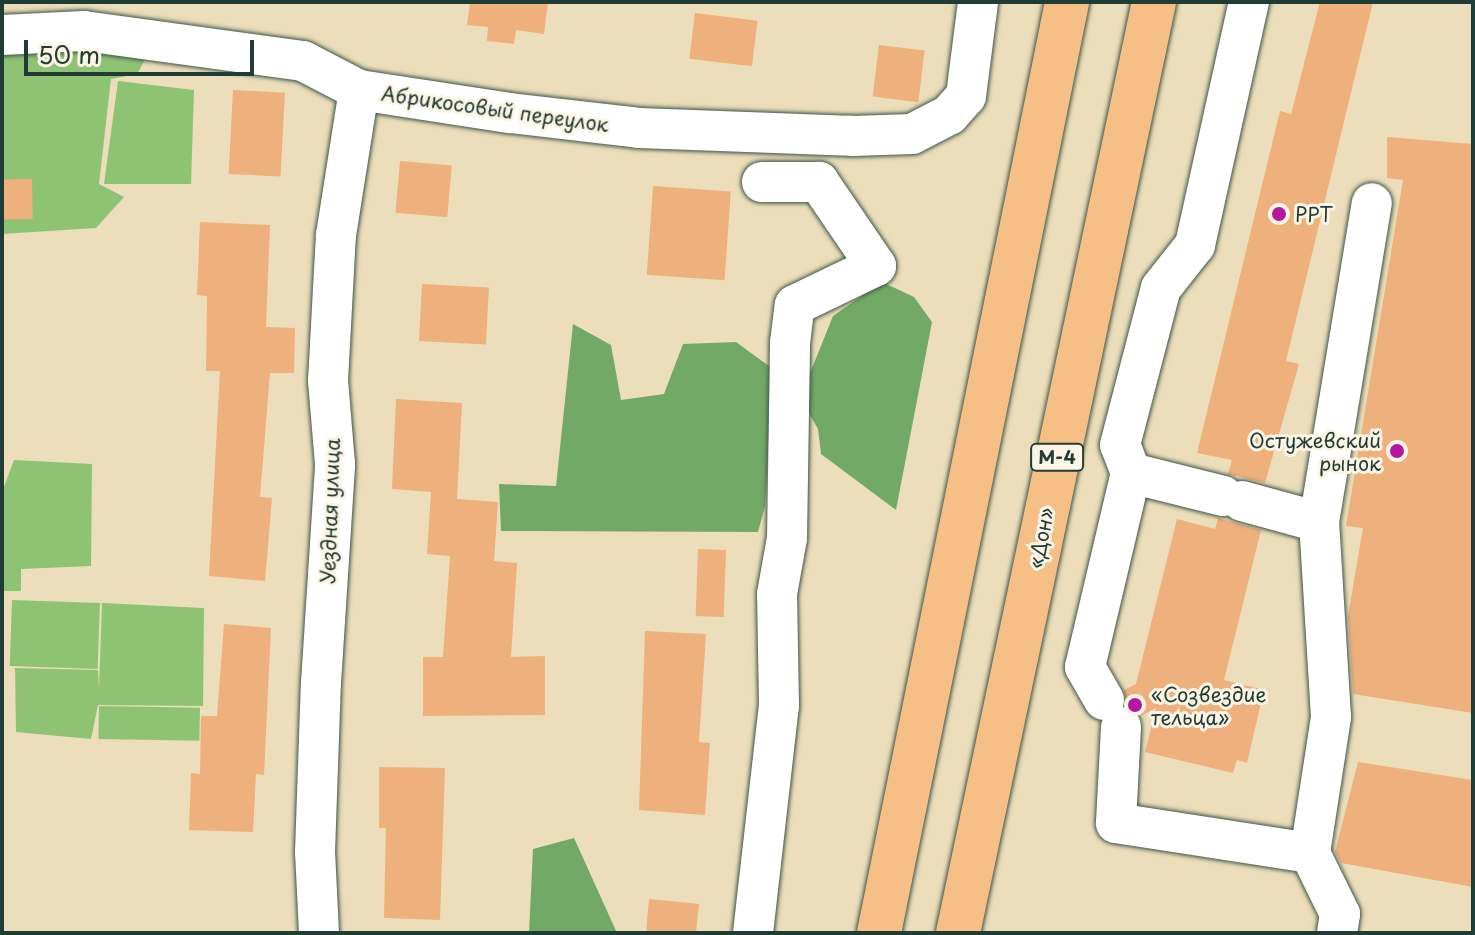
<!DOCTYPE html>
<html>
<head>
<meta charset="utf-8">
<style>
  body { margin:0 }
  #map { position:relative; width:1475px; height:935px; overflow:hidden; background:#ecdeba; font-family:"Playpen Sans",sans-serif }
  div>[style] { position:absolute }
  .green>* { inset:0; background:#8fc374; transform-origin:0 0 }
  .forest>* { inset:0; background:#73a966 }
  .building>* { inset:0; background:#eeb07d; transform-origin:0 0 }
  .roads { filter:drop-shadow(0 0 2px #3e5548) drop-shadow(0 0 2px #3e5548) }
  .minor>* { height:40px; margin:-20px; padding:0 20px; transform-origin:20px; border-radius:20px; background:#fff }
  .highway>* { height:44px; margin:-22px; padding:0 22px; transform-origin:22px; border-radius:22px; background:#f5bf86 }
  .dots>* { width:22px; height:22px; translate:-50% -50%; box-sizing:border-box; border:4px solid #fcf5e5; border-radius:50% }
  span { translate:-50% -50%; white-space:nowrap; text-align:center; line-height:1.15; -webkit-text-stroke:6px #fcf5e5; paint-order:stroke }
  .shield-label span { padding:2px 6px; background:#fcf5e5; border:2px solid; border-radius:6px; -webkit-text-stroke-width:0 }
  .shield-label { font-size:18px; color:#1f3d34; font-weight:700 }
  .street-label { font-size:20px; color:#1f3d34 }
  .poi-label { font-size:20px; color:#1f3d34 }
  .left { translate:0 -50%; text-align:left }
  .right { translate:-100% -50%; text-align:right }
  .frame { position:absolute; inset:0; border:4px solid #1f3d34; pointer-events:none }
  .scale { position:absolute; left:24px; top:40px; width:230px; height:36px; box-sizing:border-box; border:4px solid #1f3d34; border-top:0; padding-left:10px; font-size:24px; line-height:28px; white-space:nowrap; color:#1f3d34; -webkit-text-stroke:6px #fcf5e5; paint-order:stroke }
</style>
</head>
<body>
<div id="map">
  <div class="green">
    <i style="clip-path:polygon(85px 42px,146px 58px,137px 74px,111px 79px,99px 184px,124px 197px,96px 228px,2px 234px,2px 46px)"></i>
    <i style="clip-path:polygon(118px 81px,194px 90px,191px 184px,104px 184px)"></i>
    <i style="clip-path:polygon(14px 460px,92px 464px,91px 566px,21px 569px,21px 591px,2px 591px,2px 492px)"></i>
    <i style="left:12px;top:600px;width:88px;height:66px;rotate:2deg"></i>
    <i style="clip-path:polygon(102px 603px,204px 608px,203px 706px,98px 705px,91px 739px,16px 732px,15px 668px,98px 670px,99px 688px)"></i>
    <i style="left:99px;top:706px;width:101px;height:33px;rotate:1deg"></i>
  </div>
  <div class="forest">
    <i style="clip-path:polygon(882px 282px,914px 297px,932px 322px,896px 510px,821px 454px,818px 429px,800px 398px,833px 316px)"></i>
    <i style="clip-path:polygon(573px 324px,611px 345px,621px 400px,664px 394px,683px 344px,736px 342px,773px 369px,765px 506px,758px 532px,501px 531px,499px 484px,556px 486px)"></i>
    <i style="clip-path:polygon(574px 838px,617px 933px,529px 933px,533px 849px)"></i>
  </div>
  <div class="building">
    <i style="clip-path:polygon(470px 2px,548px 2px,544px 34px,516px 30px,514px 44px,487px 41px,488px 27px,467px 25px)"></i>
    <i style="clip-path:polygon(1320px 2px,1373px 2px,1286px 361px,1299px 364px,1265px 483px,1228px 474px,1232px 460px,1197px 453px,1280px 111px,1291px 114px)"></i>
    <i style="left:695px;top:13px;width:63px;height:46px;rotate:7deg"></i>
    <i style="left:879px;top:45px;width:46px;height:52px;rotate:7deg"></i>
    <i style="left:233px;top:90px;width:52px;height:84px;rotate:3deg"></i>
    <i style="clip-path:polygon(1387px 137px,1473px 144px,1473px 713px,1353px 694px,1348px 616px,1363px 528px,1346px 526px,1403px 180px,1387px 178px)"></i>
    <i style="left:400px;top:161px;width:52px;height:52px;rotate:5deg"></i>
    <i style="left:32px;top:179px;width:40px;height:30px;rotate:89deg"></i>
    <i style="left:653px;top:186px;width:78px;height:89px;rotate:4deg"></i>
    <i style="clip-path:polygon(200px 222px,270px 225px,266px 327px,295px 328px,294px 373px,270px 373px,260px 497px,272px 498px,265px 581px,209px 576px,220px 371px,206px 371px,207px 296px,197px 295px)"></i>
    <i style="left:422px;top:284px;width:67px;height:57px;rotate:3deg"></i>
    <i style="clip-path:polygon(396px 399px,462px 403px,457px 499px,498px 502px,494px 561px,517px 563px,511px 657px,545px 656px,545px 715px,423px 716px,423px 657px,443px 657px,450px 556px,427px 554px,431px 492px,392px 489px)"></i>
    <i style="clip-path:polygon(1218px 518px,1261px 530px,1224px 680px,1264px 690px,1247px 763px,1237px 760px,1233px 773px,1145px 752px,1156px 708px,1141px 716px,1126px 705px,1124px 690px,1136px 684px,1177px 519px,1215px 529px)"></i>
    <i style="left:698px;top:549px;width:28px;height:67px;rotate:2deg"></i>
    <i style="clip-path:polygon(224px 624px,271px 628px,264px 775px,256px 774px,253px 832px,189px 830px,191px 773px,200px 774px,201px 716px,217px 716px)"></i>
    <i style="clip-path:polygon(645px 631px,706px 634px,699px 742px,710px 743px,705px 815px,639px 810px)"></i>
    <i style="clip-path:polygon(1358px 762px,1473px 780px,1473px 887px,1341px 863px,1335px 852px)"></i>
    <i style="clip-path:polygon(379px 767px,445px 768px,440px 920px,384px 918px,386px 828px,379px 828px)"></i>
    <i style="clip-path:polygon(649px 899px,699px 904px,696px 933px,646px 933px)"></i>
  </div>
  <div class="roads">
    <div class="minor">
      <i style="left:2px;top:35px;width:82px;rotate:-2.8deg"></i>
      <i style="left:84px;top:31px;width:221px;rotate:7.8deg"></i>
      <i style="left:303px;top:61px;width:63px;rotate:27.4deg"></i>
      <i style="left:359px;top:90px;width:153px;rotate:8.7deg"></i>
      <i style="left:510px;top:113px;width:130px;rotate:6.6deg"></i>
      <i style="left:639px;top:128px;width:214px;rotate:2.1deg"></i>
      <i style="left:853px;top:136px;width:59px;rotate:-1.9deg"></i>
      <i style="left:912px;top:134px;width:42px;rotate:-27.2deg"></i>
      <i style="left:949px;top:115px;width:25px;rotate:-48deg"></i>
      <i style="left:966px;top:96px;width:95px;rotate:-82.7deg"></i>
      <i style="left:1131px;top:473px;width:95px;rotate:14deg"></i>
      <i style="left:1242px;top:501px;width:80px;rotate:15.3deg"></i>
      <i style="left:1104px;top:700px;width:38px;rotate:-120deg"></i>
      <i style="left:1085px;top:667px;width:199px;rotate:-76.7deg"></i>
      <i style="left:1131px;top:473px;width:30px;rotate:-111deg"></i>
      <i style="left:1120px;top:445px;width:162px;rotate:-75.4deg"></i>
      <i style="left:1161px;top:288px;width:55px;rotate:-51.7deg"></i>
      <i style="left:1195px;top:245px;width:249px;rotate:-77.5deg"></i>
      <i style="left:1121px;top:727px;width:96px;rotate:93deg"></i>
      <i style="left:1116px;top:823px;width:196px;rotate:8.8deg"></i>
      <i style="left:1310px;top:853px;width:68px;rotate:63.8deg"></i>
      <i style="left:1340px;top:914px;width:19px;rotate:99deg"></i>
      <i style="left:1310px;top:853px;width:138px;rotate:-81.2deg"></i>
      <i style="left:1331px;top:717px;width:195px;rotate:-93.5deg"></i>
      <i style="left:1319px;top:522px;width:323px;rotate:-80.6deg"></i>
      <i style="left:319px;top:933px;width:81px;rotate:-92.8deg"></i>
      <i style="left:315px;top:852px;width:169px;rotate:-88deg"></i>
      <i style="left:321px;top:683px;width:219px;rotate:-86.3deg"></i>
      <i style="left:335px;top:464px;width:83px;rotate:-94.8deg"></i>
      <i style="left:328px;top:381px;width:146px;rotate:-86.9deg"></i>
      <i style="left:336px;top:235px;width:147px;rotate:-81deg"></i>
      <i style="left:753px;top:933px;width:228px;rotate:-83.5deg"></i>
      <i style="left:779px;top:706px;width:112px;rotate:-91deg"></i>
      <i style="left:777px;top:594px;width:57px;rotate:-79.9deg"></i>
      <i style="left:787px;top:538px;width:195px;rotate:-89.1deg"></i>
      <i style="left:790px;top:343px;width:38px;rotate:-83deg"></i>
      <i style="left:795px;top:305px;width:90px;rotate:-25.7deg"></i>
      <i style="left:876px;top:266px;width:102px;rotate:-124.2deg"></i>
      <i style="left:819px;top:182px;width:57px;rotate:180deg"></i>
    </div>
    <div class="highway">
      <i style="left:879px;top:933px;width:950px;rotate:-78.58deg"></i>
      <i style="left:958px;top:933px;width:951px;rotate:-78.11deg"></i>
    </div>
  </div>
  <div class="dots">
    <i style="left:1279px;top:214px;background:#b5179e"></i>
    <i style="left:1397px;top:451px;background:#b5179e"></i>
    <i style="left:1135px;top:705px;background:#b5179e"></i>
  </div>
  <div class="shield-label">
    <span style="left:1057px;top:457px">М-4</span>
  </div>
  <div class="street-label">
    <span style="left:495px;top:109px;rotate:8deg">Абрикосовый переулок</span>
    <span style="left:330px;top:511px;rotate:-88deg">Уездная улица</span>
    <span style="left:1041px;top:538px;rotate:-79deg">«Дон»</span>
  </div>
  <div class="poi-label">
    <span class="left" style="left:1295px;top:214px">РРТ</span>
    <span class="right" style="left:1381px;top:452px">Остужевский<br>рынок</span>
    <span class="left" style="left:1151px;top:706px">«Созвездие<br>тельца»</span>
  </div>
  <div class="frame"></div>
  <div class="scale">50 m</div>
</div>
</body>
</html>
